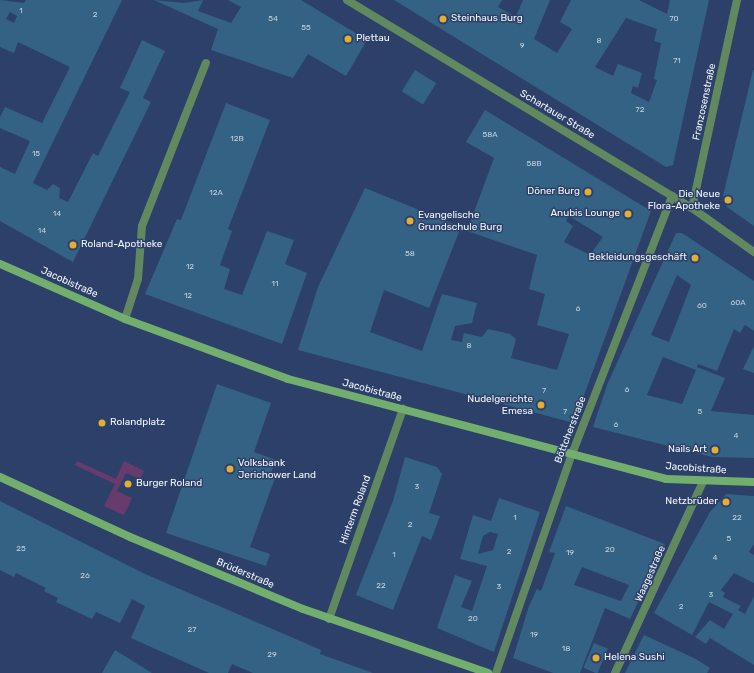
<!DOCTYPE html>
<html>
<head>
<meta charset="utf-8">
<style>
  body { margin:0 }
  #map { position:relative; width:754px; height:673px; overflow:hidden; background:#2c4069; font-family:Rubik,sans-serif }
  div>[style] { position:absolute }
  .green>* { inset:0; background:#683b6e }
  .building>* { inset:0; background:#346284; transform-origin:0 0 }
  .lane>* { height:8px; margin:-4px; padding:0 4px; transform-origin:4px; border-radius:4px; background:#628860 }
  .street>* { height:8px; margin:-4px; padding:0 4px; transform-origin:4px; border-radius:4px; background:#628860 }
  .secondary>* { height:8px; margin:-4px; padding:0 4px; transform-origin:4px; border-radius:4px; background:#72af6f }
  .dots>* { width:11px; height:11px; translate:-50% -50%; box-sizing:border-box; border:2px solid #2c4069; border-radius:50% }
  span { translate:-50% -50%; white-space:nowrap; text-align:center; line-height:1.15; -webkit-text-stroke:3px #2c4069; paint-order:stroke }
  .number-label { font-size:8px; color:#c2d0dc }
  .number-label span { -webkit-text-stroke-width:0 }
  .poi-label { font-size:10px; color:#f2f5fa }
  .left { translate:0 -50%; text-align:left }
  .right { translate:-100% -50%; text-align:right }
  .street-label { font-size:10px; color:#f2f5fa }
</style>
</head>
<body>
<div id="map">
  <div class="green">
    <i style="clip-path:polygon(77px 461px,116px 479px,124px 461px,144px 471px,140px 479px,126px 473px,117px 491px,132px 498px,124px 515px,104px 506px,115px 484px,75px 465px)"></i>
  </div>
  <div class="building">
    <i style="clip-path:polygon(evenodd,0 0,24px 3px,26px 0,122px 0,33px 183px,47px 190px,53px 184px,60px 188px,59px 198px,68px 202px,93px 153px,98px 156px,130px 92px,120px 88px,142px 40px,165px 51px,143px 98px,151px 102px,73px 262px,0 221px,0 167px,15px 174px,30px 141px,0 128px,0 117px,5px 107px,42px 123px,70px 67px,18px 42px,14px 53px,0 47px,0 0,10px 12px,17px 16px,14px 23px,6px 19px,10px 12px)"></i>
    <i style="clip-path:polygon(154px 0,184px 3px,203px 0,198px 11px,231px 23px,241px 7px,228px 0,301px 0,367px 40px,346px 76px,308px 54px,293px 78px,211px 50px,218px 29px)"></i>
    <i style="clip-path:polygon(evenodd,394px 0,502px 0,498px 7px,514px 16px,514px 21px,523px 0,550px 0,534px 39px,557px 53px,572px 29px,560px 22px,571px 0,639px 0,667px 14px,670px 0,709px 0,673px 165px,666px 167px,394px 0,626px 18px,657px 29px,654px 41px,661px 43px,654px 79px,657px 80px,649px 102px,631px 93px,633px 86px,638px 88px,642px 73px,618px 64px,613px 76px,595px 67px,626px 18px)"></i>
    <i style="left:415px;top:70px;width:25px;height:25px;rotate:32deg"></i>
    <i style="clip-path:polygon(753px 70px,754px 70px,754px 226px,727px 207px,723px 196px)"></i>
    <i style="clip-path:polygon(226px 103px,270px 120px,228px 229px,232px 231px,220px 265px,230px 269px,224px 289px,242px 295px,267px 231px,294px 240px,285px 264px,307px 273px,282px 344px,145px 294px,177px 219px,181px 220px,184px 212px)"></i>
    <i style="clip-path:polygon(evenodd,485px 110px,651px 211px,574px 423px,298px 350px,318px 287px,365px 188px,461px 227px,429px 308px,384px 290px,370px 332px,422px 351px,442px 294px,477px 303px,472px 323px,455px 326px,451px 340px,462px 342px,464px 333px,482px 337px,488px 329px,510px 334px,516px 339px,511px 358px,557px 370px,569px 334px,537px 325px,545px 294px,529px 289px,537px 255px,467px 231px,494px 158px,466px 142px,485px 110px,569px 216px,603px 237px,590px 255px,564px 242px,573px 226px,566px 221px,569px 216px)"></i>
    <i style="clip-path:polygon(evenodd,676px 233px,682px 233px,754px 281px,754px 331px,745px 325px,740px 333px,734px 329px,717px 371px,698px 364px,697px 367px,725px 378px,711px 411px,754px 415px,754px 458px,712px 457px,593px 427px,607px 385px,676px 233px,677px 275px,691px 285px,669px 342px,651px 335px,677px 275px,676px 233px,663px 357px,696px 370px,682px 404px,647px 395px,663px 357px)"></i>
    <i style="clip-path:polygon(754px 346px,754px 373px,743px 369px)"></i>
    <i style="clip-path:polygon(217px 384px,271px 403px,254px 452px,279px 461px,275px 461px,270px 476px,275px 478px,250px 547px,270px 554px,266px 566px,166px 533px)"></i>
    <i style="clip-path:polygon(405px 457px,437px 467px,442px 474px,429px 513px,440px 516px,431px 540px,422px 536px,393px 610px,356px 595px,393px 501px)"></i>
    <i style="clip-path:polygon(726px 494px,754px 496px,754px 544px,749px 552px,754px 555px,754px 583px,734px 573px,721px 590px,725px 593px,723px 597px,741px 606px,738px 610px,745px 614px,754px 596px,754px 665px,710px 638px,706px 644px,695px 637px,710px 620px,724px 629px,733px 614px,709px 602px,692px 635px,654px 613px,710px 512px)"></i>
    <i style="clip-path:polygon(evenodd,499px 498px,540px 512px,494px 652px,437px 628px,455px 575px,472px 581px,461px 607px,472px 611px,487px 566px,460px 559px,473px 515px,491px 521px,499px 498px,490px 532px,498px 534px,493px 550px,478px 554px,483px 536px,490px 532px)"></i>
    <i style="clip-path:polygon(0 501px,145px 574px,321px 650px,320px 654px,373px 673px,253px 673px,232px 664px,228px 673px,209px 673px,131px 638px,145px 606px,132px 599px,120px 623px,96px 612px,92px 619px,56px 602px,58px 598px,44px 591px,46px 588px,16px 573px,14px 577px,0 570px)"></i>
    <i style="clip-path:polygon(evenodd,566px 506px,665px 544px,630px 619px,605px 608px,580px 673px,553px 673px,513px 658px,529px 606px,537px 589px,541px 591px,555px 553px,549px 552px,566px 506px,582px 567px,629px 585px,621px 601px,574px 585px,582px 567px)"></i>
    <i style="clip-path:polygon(644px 635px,696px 659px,710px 668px,707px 673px,625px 673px)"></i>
    <i style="left:594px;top:643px;width:15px;height:27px;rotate:23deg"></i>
    <i style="clip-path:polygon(115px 650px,152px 673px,102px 673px)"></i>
  </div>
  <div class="lane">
    <i style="left:125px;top:319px;width:42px;rotate:-72deg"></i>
    <i style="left:138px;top:279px;width:53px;rotate:-85.7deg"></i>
    <i style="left:142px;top:226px;width:175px;rotate:-68.6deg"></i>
  </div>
  <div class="street">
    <i style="left:347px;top:0;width:403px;rotate:31.1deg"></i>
    <i style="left:692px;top:208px;width:76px;rotate:35.4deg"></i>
    <i style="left:692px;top:208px;width:213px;rotate:-77.8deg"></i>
    <i style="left:329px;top:619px;width:223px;rotate:-70.6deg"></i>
    <i style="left:496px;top:673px;width:232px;rotate:-70.9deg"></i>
    <i style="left:572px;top:454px;width:277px;rotate:-68.8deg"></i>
    <i style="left:615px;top:673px;width:210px;rotate:-65.3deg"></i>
  </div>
  <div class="secondary">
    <i style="left:0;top:264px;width:137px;rotate:23.7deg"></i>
    <i style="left:125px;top:319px;width:174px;rotate:20.2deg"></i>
    <i style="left:288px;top:379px;width:391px;rotate:14.8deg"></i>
    <i style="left:666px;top:479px;width:88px;rotate:2deg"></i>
    <i style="left:0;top:477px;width:143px;rotate:24.8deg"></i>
    <i style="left:130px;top:537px;width:187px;rotate:22.6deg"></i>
    <i style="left:303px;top:609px;width:196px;rotate:19.1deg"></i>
  </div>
  <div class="dots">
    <i style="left:443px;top:19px;background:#e4ae35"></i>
    <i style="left:348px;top:39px;background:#e4ae35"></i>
    <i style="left:588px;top:192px;background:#e4ae35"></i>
    <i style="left:728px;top:200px;background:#e4ae35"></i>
    <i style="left:628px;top:214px;background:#e4ae35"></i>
    <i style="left:410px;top:221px;background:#e4ae35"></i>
    <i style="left:73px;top:245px;background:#e4ae35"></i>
    <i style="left:695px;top:258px;background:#e4ae35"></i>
    <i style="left:541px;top:405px;background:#e4ae35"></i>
    <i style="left:102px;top:423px;background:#e4ae35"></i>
    <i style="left:715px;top:450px;background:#e4ae35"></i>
    <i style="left:230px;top:469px;background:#e4ae35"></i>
    <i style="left:128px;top:484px;background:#e4ae35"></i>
    <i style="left:726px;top:502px;background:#e4ae35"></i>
    <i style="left:596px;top:658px;background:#e4ae35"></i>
  </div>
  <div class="number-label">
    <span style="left:21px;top:11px">1</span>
    <span style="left:95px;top:15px">2</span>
    <span style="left:273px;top:19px">54</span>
    <span style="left:674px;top:19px">70</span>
    <span style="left:306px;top:28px">55</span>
    <span style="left:599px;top:41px">8</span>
    <span style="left:522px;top:46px">9</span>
    <span style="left:677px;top:61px">71</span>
    <span style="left:640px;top:110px">72</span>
    <span style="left:490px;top:135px">58A</span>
    <span style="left:237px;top:139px">12B</span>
    <span style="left:36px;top:154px">15</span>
    <span style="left:534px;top:164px">58B</span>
    <span style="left:216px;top:193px">12A</span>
    <span style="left:57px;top:214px">14</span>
    <span style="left:42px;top:231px">14</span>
    <span style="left:410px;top:254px">58</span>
    <span style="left:190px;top:267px">12</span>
    <span style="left:275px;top:284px">11</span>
    <span style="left:188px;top:296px">12</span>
    <span style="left:738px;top:303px">60A</span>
    <span style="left:702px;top:306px">60</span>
    <span style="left:578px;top:309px">6</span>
    <span style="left:469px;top:346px">8</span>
    <span style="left:627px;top:390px">6</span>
    <span style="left:544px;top:391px">7</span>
    <span style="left:565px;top:412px">7</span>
    <span style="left:700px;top:412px">5</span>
    <span style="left:616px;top:425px">6</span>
    <span style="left:736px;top:436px">4</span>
    <span style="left:417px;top:487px">3</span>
    <span style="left:515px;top:518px">1</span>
    <span style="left:737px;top:518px">22</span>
    <span style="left:410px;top:525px">2</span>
    <span style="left:729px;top:539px">5</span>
    <span style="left:21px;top:549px">25</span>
    <span style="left:610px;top:550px">20</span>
    <span style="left:509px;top:552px">2</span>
    <span style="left:570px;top:553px">19</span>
    <span style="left:394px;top:555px">1</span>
    <span style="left:715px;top:558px">4</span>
    <span style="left:85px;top:576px">26</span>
    <span style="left:381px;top:586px">22</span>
    <span style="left:499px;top:587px">3</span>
    <span style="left:711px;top:595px">3</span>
    <span style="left:681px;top:607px">2</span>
    <span style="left:473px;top:619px">20</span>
    <span style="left:192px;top:630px">27</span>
    <span style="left:534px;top:635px">19</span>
    <span style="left:566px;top:649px">18</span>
    <span style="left:272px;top:655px">29</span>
  </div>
  <div class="poi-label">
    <span class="left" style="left:451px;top:19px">Steinhaus Burg</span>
    <span class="left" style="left:356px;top:39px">Plettau</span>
    <span class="right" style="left:580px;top:192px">Döner Burg</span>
    <span class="right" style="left:720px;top:200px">Die Neue<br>Flora-Apotheke</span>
    <span class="right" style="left:620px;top:214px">Anubis Lounge</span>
    <span class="left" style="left:418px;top:221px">Evangelische<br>Grundschule Burg</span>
    <span class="left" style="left:81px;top:245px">Roland-Apotheke</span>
    <span class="right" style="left:687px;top:258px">Bekleidungsgeschäft</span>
    <span class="right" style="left:533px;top:405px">Nudelgerichte<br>Emesa</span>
    <span class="left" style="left:110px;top:423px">Rolandplatz</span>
    <span class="right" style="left:707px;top:450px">Nails Art</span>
    <span class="left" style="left:238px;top:469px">Volksbank<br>Jerichower Land</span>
    <span class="left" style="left:136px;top:484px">Burger Roland</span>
    <span class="right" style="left:718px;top:502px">Netzbrüder</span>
    <span class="left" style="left:604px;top:658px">Helena Sushi</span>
  </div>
  <div class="street-label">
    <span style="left:705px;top:102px;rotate:-78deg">Franzosenstraße</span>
    <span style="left:557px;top:115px;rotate:31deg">Schartauer Straße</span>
    <span style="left:69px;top:283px;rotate:24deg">Jacobistraße</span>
    <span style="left:372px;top:391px;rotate:15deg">Jacobistraße</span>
    <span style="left:571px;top:430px;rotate:-69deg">Böttcherstraße</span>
    <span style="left:696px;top:469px;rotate:4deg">Jacobistraße</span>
    <span style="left:356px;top:510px;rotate:-70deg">Hinterm Roland</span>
    <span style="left:245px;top:574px;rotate:23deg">Brüderstraße</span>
    <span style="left:651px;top:574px;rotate:-66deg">Waagestraße</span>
  </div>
</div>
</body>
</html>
